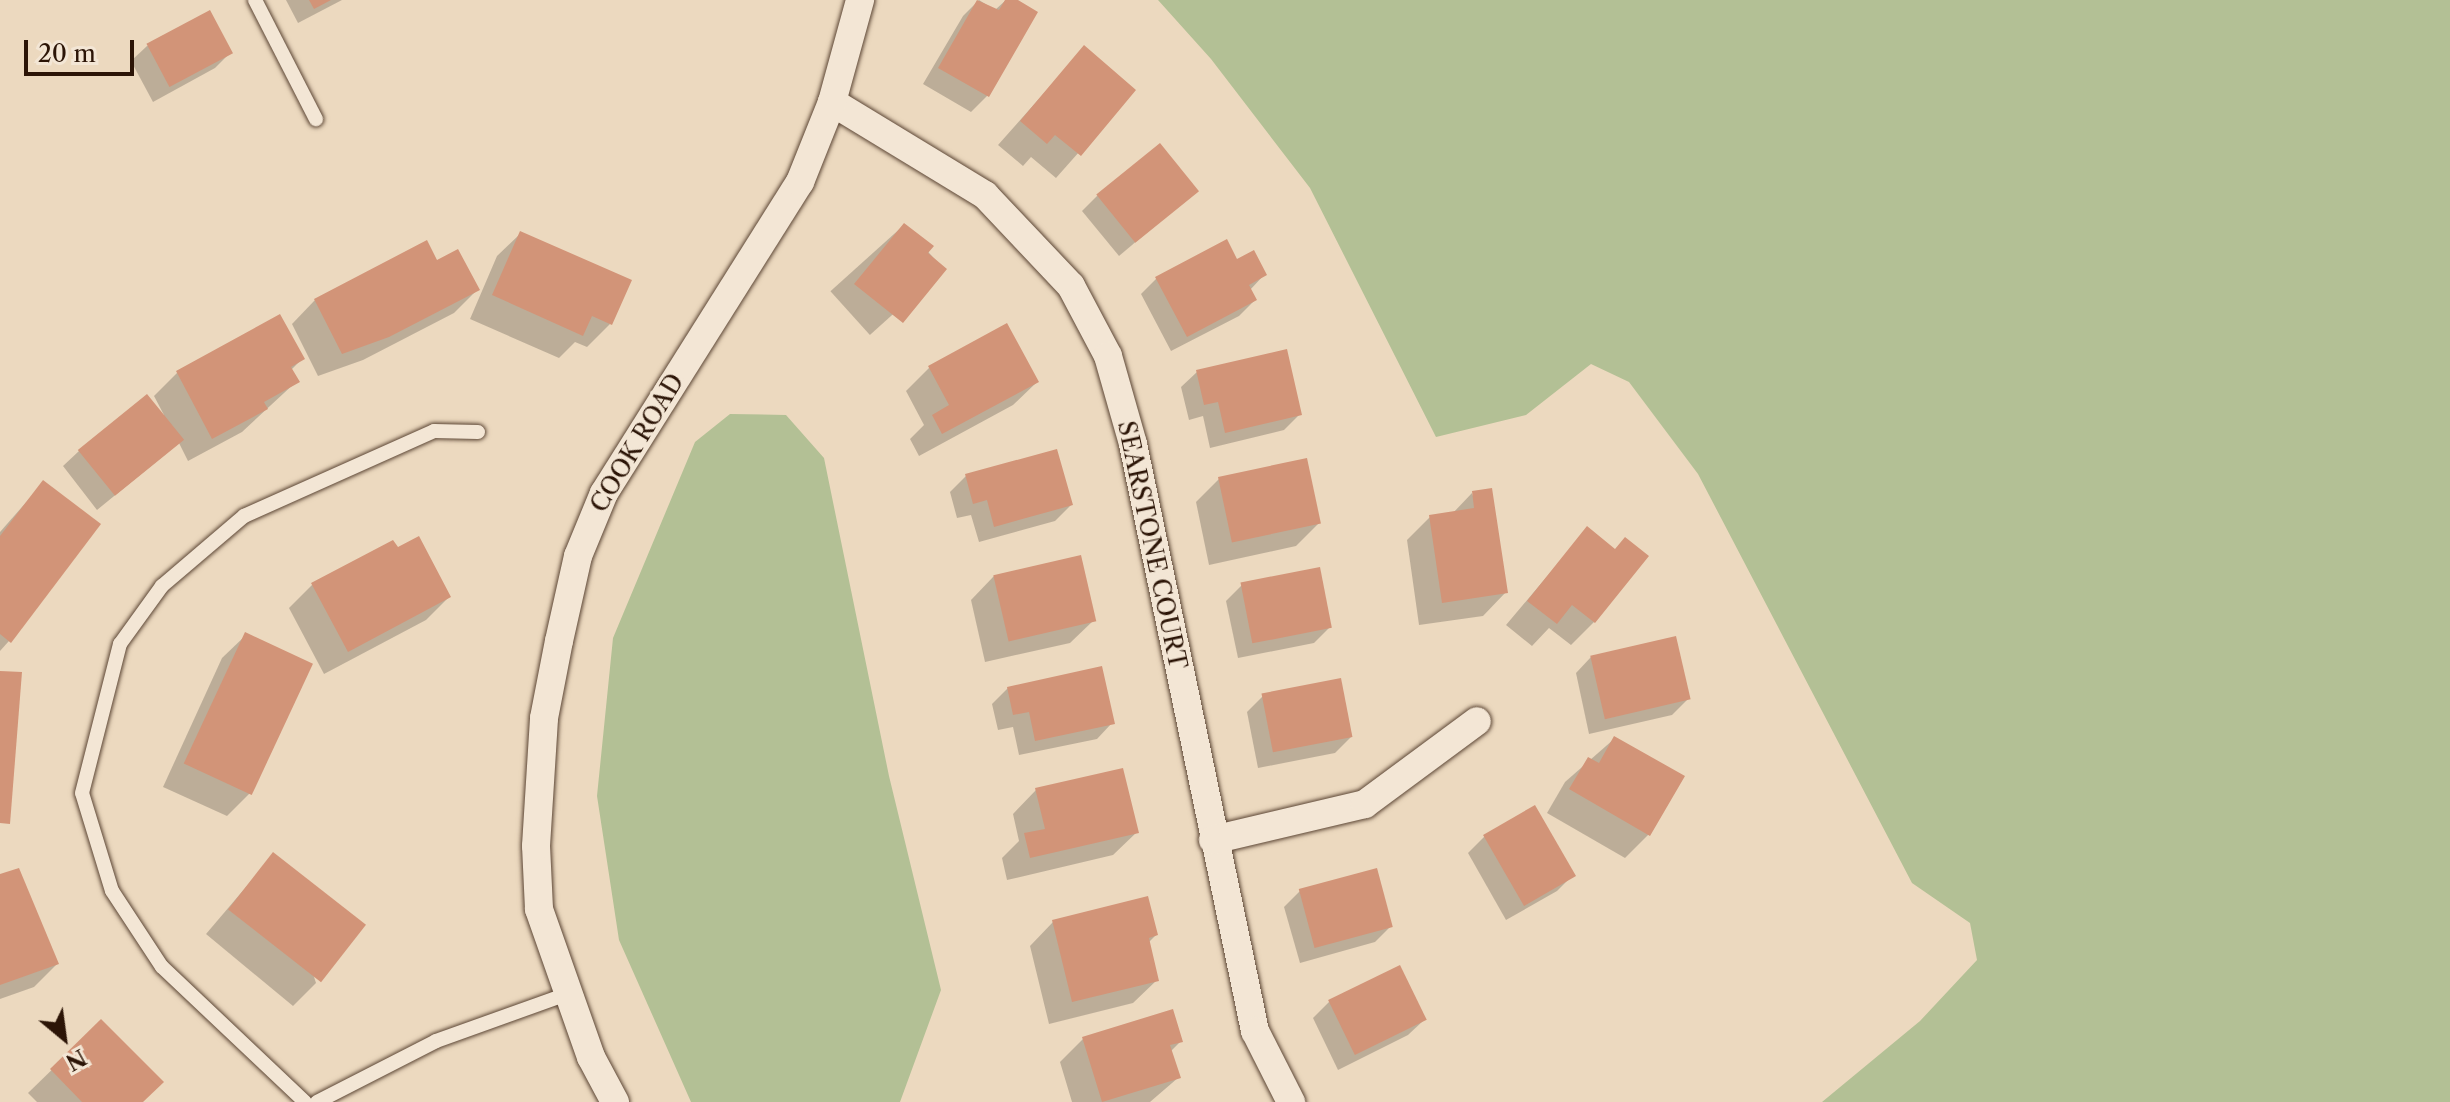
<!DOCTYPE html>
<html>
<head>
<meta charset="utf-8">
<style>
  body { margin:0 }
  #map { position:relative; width:2450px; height:1102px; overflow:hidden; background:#ecd9bf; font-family:"Libre Caslon Text",serif }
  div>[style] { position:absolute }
  .green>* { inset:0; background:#b3c095 }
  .shadow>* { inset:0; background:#0003; transform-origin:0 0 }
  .building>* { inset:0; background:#d29478; transform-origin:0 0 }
  .roads { filter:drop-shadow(0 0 2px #5c4635) drop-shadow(0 0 2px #5c4635) }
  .service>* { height:14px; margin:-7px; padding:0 7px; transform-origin:7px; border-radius:7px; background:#f3e6d5 }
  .minor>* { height:28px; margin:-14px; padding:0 14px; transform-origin:14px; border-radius:14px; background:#f3e6d5 }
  span { translate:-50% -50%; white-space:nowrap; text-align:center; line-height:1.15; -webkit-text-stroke:6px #f3e6d5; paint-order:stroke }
  .street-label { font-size:24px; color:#2c1507 }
  .north { position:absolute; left:24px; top:998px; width:80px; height:80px; -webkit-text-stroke:6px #f3e6d5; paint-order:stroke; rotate:151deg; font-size:22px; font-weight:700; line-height:32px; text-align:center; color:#2c1507 }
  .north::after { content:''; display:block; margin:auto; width:28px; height:36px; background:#2c1507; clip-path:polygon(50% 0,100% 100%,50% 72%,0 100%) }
  .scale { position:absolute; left:24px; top:40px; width:110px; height:36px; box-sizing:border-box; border:4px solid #2c1507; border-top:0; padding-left:10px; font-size:24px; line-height:28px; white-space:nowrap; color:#2c1507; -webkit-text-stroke:6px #f3e6d5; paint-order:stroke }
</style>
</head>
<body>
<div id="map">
  <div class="green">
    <i style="clip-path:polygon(1158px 0,2450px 0,2450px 1102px,1822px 1102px,1920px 1021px,1977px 960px,1970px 923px,1912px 883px,1698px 474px,1629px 382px,1591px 364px,1526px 415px,1436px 437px,1310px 188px,1211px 59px)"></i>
    <i style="clip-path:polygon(730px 414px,786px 415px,824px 458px,889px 776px,941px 990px,900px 1102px,691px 1102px,619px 940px,597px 796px,613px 638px,695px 442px)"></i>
  </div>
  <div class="shadow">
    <i style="clip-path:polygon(286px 0,342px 0,298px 23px)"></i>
    <i style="clip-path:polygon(979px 0,995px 10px,1006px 0,1014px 0,1036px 12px,987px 96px,971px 112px,923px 84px,963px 16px)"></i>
    <i style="clip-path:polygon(147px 46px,230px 53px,215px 68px,153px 102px,131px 61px)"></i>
    <i style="clip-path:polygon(1084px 48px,1134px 90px,1056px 178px,1031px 157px,1023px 166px,998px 145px)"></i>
    <i style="clip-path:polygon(1196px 191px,1119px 256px,1082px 211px,1098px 195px)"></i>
    <i style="left:904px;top:225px;width:59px;height:99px;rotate:48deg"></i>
    <i style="clip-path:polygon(521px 233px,610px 324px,587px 347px,575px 342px,559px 358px,470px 319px,497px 256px)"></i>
    <i style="clip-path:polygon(1236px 261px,1264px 275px,1250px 290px,1255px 300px,1239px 316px,1171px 351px,1141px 294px,1157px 278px)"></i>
    <i style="clip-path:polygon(436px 263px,477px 290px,454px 313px,363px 360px,318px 376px,292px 324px,315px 300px)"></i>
    <i style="clip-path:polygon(280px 317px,302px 359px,291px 370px,297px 381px,242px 432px,188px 461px,179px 443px,97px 510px,63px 466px,79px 451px,164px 415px,154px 396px,177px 373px)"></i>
    <i style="clip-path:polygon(929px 368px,1037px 382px,1013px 405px,919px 456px,910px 439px,924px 425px,906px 391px)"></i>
    <i style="clip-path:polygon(1197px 372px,1300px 414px,1284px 430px,1210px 448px,1203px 416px,1189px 420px,1181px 387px)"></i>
    <i style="clip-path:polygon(966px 476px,1071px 505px,1055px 521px,979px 542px,971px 515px,957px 518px,950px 492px)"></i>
    <i style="clip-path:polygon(1219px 479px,1319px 523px,1296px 546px,1209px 565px,1196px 502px)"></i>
    <i style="clip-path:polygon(43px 483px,9px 641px,0 651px,0 532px)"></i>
    <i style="clip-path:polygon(1472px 493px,1506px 592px,1483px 616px,1419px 625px,1407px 540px,1430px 517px,1452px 514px)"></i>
    <i style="clip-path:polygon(1587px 529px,1594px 622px,1571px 645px,1549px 628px,1532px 646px,1506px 625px)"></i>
    <i style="clip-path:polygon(397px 550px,449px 597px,426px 620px,324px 674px,289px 608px,312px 585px)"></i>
    <i style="clip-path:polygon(994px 576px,1094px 620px,1070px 643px,985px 662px,971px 600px)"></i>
    <i style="clip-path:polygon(1242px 585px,1330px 627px,1314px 643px,1238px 658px,1226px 601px)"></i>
    <i style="clip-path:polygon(246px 635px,310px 665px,250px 793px,227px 816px,163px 787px,222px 658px)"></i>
    <i style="clip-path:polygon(1591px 657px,1688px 699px,1672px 715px,1589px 734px,1576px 673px)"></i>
    <i style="clip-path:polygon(1008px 688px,1112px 723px,1097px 739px,1019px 755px,1013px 727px,998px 730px,992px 704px)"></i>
    <i style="clip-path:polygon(1263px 696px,1351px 737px,1335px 753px,1258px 768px,1247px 712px)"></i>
    <i style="clip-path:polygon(1614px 739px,1649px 834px,1625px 858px,1547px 813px,1565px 782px)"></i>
    <i style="clip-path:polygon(1036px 790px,1137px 832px,1113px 855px,1007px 880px,1002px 858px,1019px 841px,1013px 814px)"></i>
    <i style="clip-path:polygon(1535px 808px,1573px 875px,1557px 891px,1506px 920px,1468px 853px,1484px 837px)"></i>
    <i style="clip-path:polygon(274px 854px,316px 983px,293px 1006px,206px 934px)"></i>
    <i style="clip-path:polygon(0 875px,57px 964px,34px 987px,0 999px)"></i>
    <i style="clip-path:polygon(1300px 891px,1391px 926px,1375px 942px,1300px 963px,1284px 907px)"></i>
    <i style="clip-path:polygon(1053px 922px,1156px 935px,1148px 943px,1157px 980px,1133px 1003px,1049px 1024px,1030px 946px)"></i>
    <i style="clip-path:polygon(1329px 1002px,1424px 1020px,1408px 1035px,1338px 1070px,1313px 1018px)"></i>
    <i style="clip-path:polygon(101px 1022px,141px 1102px,37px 1102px,28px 1093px)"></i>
    <i style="clip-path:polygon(1083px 1039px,1181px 1041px,1170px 1052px,1179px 1077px,1150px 1102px,1072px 1102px,1060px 1062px)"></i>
  </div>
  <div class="building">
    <i style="clip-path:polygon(309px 0,331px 0,314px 9px)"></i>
    <i style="clip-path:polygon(977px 0,999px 10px,1005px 0,1018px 0,1038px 12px,989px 97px,938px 68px)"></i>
    <i style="left:210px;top:10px;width:49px;height:72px;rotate:62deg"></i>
    <i style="clip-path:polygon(1084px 45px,1136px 90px,1081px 156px,1055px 135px,1047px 144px,1020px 121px)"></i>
    <i style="left:1160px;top:143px;width:62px;height:82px;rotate:51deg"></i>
    <i style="clip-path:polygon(904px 223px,934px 246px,928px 253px,947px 269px,903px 323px,854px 284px)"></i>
    <i style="clip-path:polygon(520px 231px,632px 280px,612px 325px,592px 316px,583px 336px,492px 295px)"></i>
    <i style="clip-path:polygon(1227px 239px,1237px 259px,1254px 250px,1267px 275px,1249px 285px,1257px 300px,1187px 337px,1155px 277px)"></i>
    <i style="clip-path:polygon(427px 240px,437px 260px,458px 249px,480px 290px,389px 337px,342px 354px,314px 299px)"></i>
    <i style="clip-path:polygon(280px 314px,305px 359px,291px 367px,300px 382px,264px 402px,268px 409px,212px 439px,176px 371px)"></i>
    <i style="clip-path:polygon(1007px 323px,1039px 382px,942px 434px,932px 415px,949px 405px,928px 366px)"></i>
    <i style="clip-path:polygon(1287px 349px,1302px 415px,1225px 433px,1218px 402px,1204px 405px,1196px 370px)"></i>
    <i style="left:147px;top:394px;width:59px;height:89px;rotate:51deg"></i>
    <i style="clip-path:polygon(1057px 449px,1073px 505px,994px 527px,987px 500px,973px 504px,965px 474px)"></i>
    <i style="left:1307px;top:458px;width:67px;height:91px;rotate:78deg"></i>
    <i style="clip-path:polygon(43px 480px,101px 524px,11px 643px,0 634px,0 536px)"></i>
    <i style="clip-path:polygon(1492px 488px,1508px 593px,1442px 603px,1429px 515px,1474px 508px,1472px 491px)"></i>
    <i style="clip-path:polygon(1587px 526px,1615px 549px,1625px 537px,1649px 556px,1595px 623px,1572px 605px,1557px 624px,1527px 601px)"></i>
    <i style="clip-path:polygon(419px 536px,451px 597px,348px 652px,311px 583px,393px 540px,398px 547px)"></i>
    <i style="left:1081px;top:555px;width:68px;height:90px;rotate:77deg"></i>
    <i style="left:1320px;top:567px;width:62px;height:81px;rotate:79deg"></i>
    <i style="left:245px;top:632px;width:75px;height:145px;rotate:25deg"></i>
    <i style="left:1676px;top:636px;width:65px;height:88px;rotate:77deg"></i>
    <i style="clip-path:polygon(1102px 666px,1115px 724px,1035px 741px,1029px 712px,1013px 715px,1007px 687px)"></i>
    <i style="clip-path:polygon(0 671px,22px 672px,10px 824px,0 823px)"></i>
    <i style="left:1341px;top:678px;width:60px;height:81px;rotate:79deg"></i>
    <i style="clip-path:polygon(1614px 736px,1685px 776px,1650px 836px,1569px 789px,1588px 757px,1599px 763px)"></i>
    <i style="clip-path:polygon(1123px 768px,1139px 833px,1030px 858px,1024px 833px,1045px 829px,1035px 788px)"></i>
    <i style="left:1535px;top:805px;width:82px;height:60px;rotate:60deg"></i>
    <i style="left:273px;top:852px;width:118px;height:73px;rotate:38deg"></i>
    <i style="clip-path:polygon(19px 868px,59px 964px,0 985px,0 874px)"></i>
    <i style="left:1377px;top:868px;width:61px;height:81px;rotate:75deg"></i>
    <i style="clip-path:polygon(1148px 896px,1158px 935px,1149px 938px,1159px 981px,1072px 1002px,1052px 920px)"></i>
    <i style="left:1400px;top:965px;width:61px;height:80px;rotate:64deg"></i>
    <i style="clip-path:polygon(1173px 1009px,1183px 1042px,1170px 1045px,1181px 1078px,1102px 1102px,1082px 1037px)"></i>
    <i style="clip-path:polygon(101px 1019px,164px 1082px,143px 1102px,82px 1102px,50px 1069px)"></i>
  </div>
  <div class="roads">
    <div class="service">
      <i style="left:255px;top:0;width:134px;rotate:62.9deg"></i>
      <i style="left:305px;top:1102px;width:197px;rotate:-136.6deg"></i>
      <i style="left:162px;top:967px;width:91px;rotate:-123.3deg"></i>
      <i style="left:112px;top:891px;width:102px;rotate:-107deg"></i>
      <i style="left:82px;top:793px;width:154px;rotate:-75.7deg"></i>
      <i style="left:120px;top:644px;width:72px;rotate:-54.1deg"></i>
      <i style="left:162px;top:586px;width:108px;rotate:-40.5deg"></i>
      <i style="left:244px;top:516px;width:208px;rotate:-24.1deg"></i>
      <i style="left:434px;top:431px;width:44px;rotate:1.3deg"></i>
      <i style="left:317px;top:1102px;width:134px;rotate:-27.1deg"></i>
      <i style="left:436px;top:1041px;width:139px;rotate:-19.7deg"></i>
    </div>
    <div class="minor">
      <i style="left:832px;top:102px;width:179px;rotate:31.3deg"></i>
      <i style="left:985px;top:195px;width:125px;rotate:46.6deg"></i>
      <i style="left:1071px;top:286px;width:79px;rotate:62.1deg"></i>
      <i style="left:1108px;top:356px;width:91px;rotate:74.1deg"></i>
      <i style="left:1133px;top:444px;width:600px;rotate:78.26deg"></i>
      <i style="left:1255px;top:1031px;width:80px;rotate:63.1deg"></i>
      <i style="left:1213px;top:840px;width:156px;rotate:-13.3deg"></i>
      <i style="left:1365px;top:804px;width:139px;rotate:-36.5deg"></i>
      <i style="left:615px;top:1102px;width:51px;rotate:-118.1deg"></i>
      <i style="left:591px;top:1057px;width:157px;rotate:-109.4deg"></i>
      <i style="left:539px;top:909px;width:63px;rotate:-92.7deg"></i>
      <i style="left:536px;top:846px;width:128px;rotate:-86.4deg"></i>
      <i style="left:544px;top:718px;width:78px;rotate:-79deg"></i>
      <i style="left:559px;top:641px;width:87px;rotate:-77.4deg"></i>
      <i style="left:578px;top:556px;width:68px;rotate:-67.6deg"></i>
      <i style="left:604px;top:493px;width:368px;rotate:-57.8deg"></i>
      <i style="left:800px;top:182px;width:86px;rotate:-68.2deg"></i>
      <i style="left:832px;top:102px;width:106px;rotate:-74.6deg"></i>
    </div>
  </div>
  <div class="street-label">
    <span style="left:637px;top:443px;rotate:-59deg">COOK ROAD</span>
    <span style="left:1152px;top:545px;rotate:78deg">SEARSTONE COURT</span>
  </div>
  <div class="north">N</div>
  <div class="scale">20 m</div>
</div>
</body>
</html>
